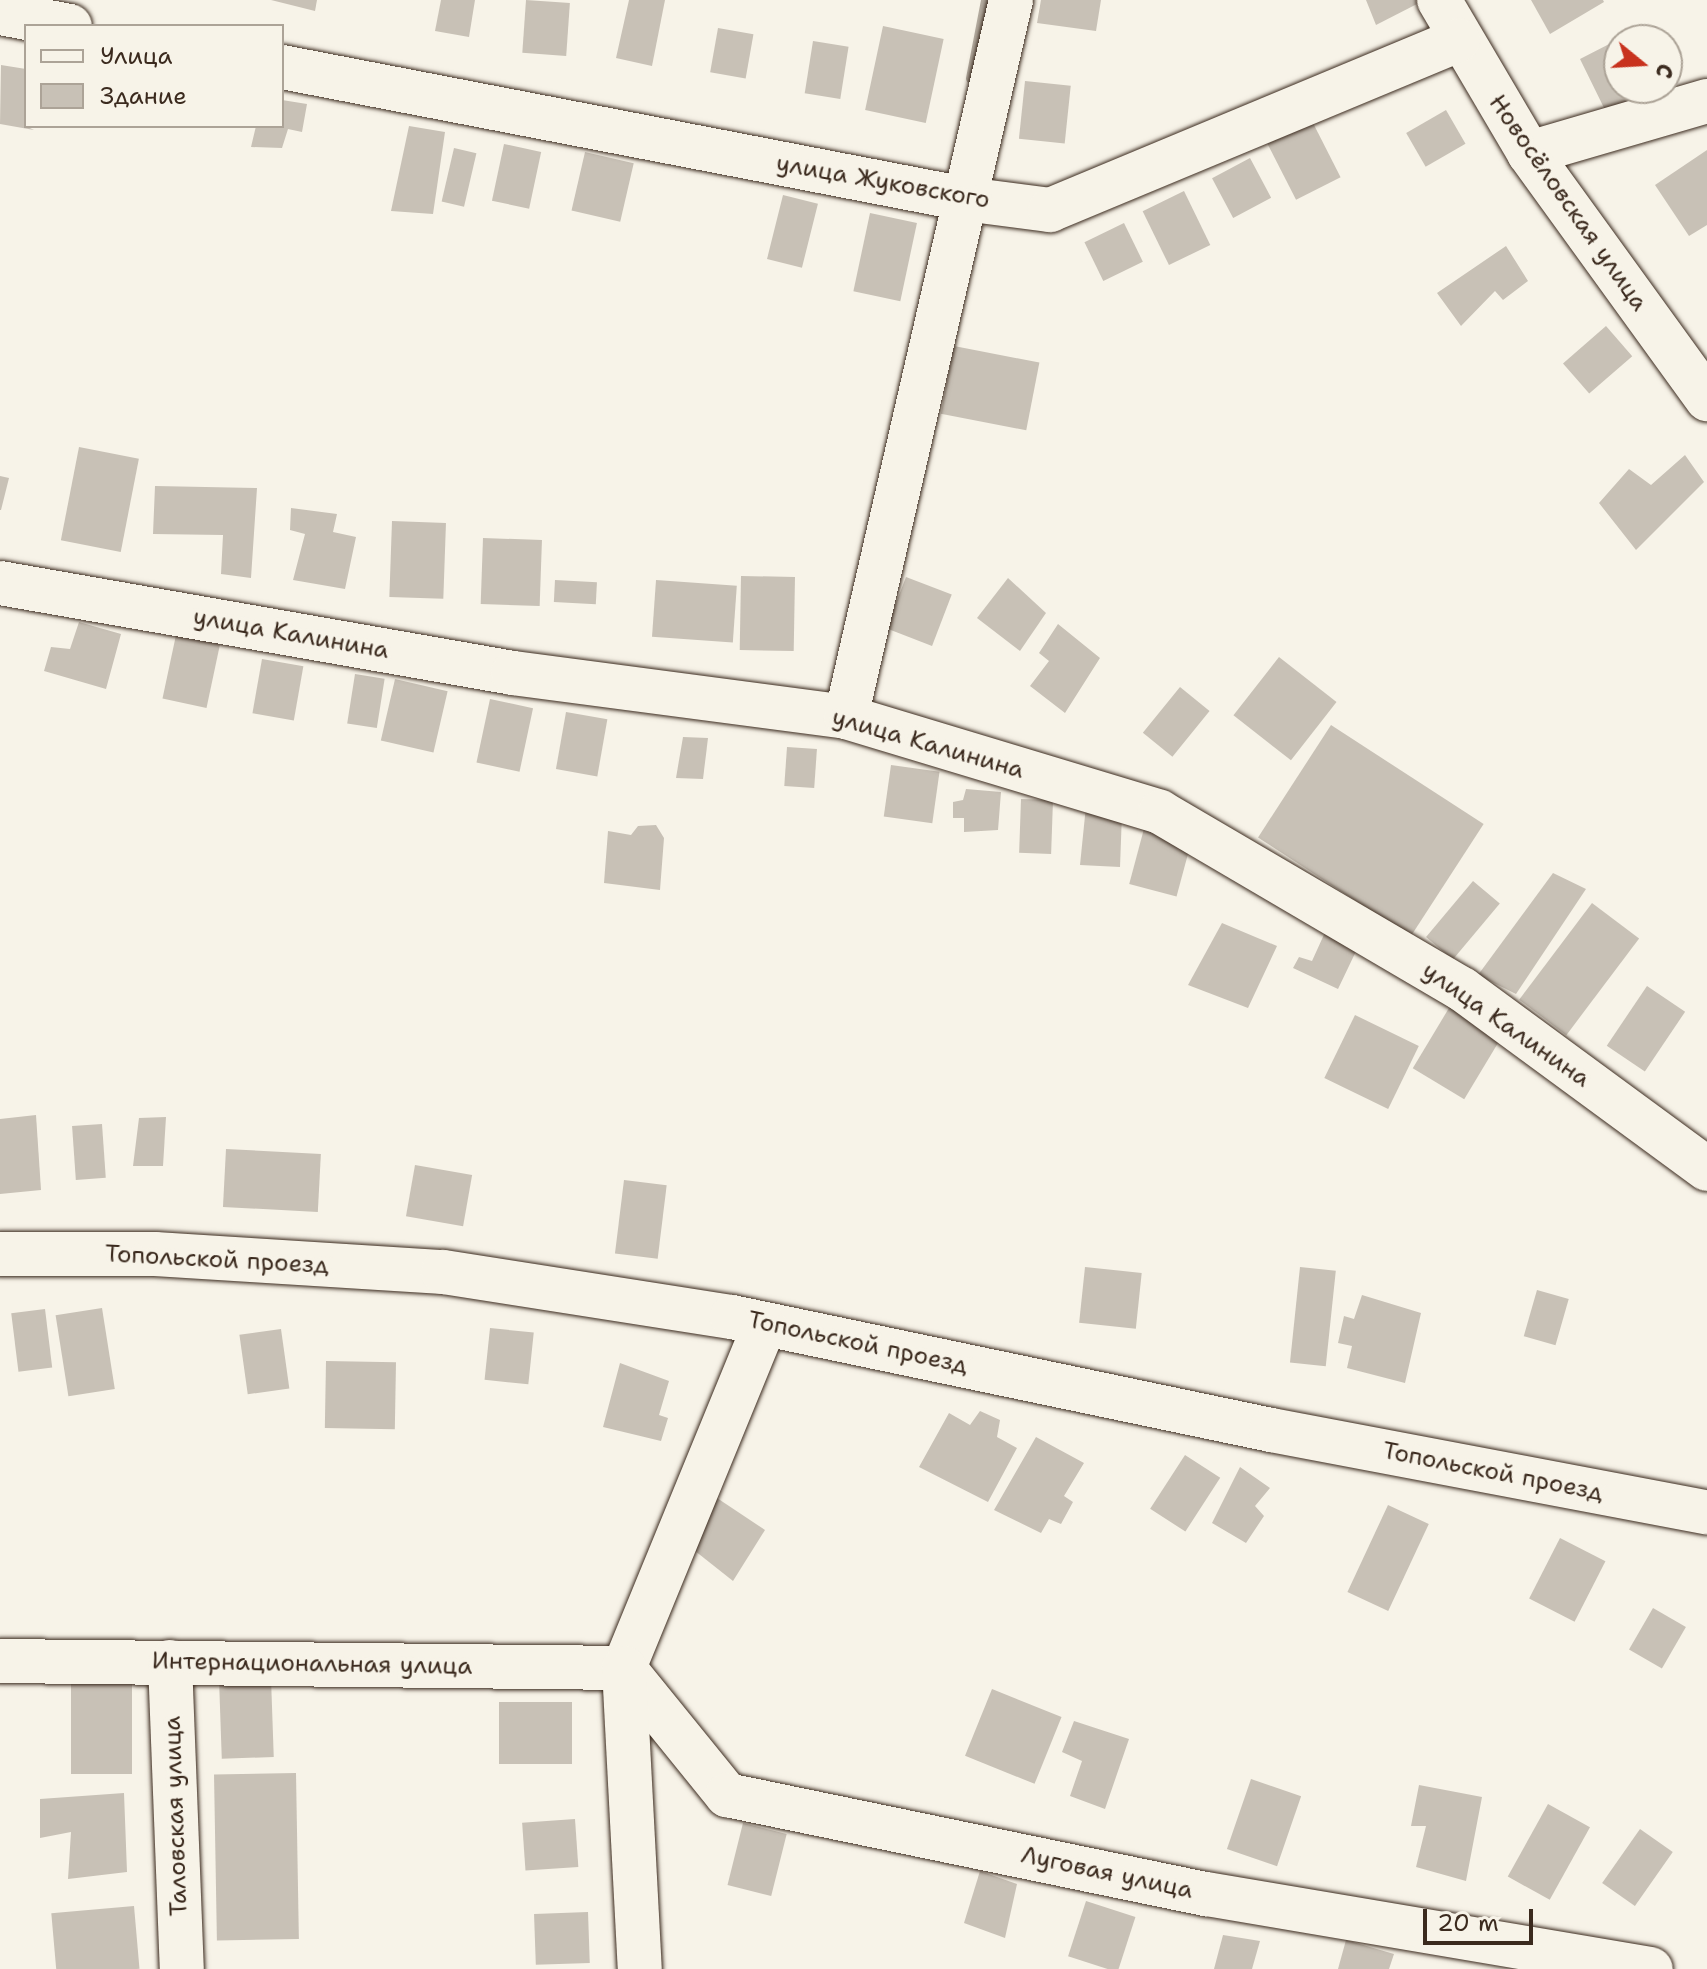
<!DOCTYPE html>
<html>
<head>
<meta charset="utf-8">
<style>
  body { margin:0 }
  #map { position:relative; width:1707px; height:1969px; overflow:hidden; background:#f7f3e8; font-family:"Shantell Sans",sans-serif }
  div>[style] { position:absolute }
  .stream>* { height:11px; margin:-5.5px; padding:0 5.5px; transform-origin:5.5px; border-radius:5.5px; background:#b4aca0 }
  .building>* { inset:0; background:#c8c1b6; transform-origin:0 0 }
  .roads { filter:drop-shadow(0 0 2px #3b2a1e) drop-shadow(0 0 2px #3b2a1e) }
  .minor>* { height:44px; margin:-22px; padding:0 22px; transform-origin:22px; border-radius:22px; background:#f7f3e8 }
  span { translate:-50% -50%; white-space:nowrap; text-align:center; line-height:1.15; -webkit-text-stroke:8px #f7f3e8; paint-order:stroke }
  .street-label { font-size:24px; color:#3b2a1e }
  .legend { position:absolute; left:24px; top:24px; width:260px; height:104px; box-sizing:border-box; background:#f7f3e8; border:2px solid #aca397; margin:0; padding:10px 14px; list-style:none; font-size:24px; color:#3b2a1e }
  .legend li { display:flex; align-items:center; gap:16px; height:40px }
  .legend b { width:40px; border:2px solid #aca397 }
  .north { position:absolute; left:1603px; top:24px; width:80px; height:80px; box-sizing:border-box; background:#f7f3e8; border:2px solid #aca397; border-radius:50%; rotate:108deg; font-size:22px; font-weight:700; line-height:32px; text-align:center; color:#3b2a1e }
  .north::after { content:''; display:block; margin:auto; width:28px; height:36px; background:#c8321e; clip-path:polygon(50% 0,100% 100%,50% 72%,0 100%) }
  .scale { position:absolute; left:1423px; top:1909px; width:110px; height:36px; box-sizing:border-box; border:4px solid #3b2a1e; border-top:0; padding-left:10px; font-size:24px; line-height:28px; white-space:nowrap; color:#3b2a1e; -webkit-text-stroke:6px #f7f3e8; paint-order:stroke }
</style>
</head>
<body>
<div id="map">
  <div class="stream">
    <i style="left:971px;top:78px;width:79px;rotate:-79.1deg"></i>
  </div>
  <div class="building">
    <i style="clip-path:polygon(271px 0,317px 0,315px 11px)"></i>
    <i style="clip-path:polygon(441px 0,475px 0,469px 37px,435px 31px)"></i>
    <i style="left:526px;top:0;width:44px;height:53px;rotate:4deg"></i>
    <i style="clip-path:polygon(629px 0,665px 0,652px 66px,616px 58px)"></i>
    <i style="clip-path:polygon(1041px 0,1101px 0,1096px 31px,1037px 23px)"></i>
    <i style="clip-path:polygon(1366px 0,1416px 0,1417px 4px,1376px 25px)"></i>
    <i style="clip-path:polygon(1531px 0,1603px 0,1604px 2px,1550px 34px)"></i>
    <i style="left:883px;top:26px;width:62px;height:86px;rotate:12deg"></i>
    <i style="left:718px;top:28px;width:36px;height:45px;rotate:10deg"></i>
    <i style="clip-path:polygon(1619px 39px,1619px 88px,1643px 88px,1645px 92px,1606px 112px,1580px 59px)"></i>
    <i style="left:813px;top:41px;width:36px;height:53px;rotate:9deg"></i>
    <i style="clip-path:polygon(1px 65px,26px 69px,26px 126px,34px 130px,0 124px)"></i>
    <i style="left:1025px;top:81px;width:46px;height:58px;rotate:6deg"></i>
    <i style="clip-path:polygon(282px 100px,307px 104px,302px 132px,288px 129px,282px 148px,251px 147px,256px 126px,282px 126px)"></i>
    <i style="left:1446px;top:110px;width:39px;height:46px;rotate:60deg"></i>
    <i style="left:1312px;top:121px;width:63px;height:50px;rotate:63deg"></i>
    <i style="clip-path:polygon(409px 126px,445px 132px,433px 214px,391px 211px)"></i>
    <i style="left:504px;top:144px;width:38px;height:58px;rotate:12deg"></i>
    <i style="left:454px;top:148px;width:23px;height:55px;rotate:13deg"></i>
    <i style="clip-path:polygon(1707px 150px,1707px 225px,1689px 236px,1655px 185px)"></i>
    <i style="left:585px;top:152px;width:50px;height:60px;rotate:13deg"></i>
    <i style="left:1250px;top:158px;width:45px;height:43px;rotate:62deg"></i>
    <i style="left:1184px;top:191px;width:60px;height:46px;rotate:64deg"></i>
    <i style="left:783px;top:195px;width:36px;height:66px;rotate:14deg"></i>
    <i style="left:870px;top:213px;width:48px;height:80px;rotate:12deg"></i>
    <i style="left:1124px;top:223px;width:43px;height:44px;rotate:64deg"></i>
    <i style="clip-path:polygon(1506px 246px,1528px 281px,1503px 300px,1495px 291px,1461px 326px,1437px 293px)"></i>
    <i style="left:1606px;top:326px;width:40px;height:57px;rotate:49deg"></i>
    <i style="left:954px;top:346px;width:87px;height:69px;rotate:11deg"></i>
    <i style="left:79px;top:447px;width:61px;height:95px;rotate:11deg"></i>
    <i style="clip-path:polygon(1685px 455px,1704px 482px,1636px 550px,1599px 503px,1629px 469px,1651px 485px)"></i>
    <i style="clip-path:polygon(0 476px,9px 478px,1px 510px,0 510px)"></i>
    <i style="clip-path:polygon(155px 486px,257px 488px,251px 578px,221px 574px,223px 535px,153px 534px)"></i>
    <i style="clip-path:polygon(291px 508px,337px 514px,333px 532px,356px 537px,345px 589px,293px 580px,305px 534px,290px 530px)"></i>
    <i style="left:392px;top:521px;width:54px;height:76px;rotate:2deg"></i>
    <i style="left:483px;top:538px;width:59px;height:66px;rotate:2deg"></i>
    <i style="left:741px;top:576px;width:54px;height:74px;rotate:1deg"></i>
    <i style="left:906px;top:577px;width:49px;height:55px;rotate:21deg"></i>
    <i style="clip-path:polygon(1008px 578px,1046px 613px,1020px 651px,977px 618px)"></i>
    <i style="left:555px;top:580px;width:42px;height:22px;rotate:3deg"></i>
    <i style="left:656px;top:580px;width:81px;height:57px;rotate:4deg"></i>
    <i style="clip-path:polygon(79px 622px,121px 634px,106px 689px,44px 671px,51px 647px,70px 649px)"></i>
    <i style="clip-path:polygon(1058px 624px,1100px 658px,1065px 713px,1030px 686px,1049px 661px,1039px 653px)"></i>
    <i style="left:176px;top:635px;width:45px;height:65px;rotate:12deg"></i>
    <i style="left:1279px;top:657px;width:73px;height:74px;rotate:38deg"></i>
    <i style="left:262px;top:659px;width:42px;height:55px;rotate:10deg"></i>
    <i style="left:355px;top:674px;width:30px;height:50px;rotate:9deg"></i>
    <i style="left:395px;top:679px;width:54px;height:63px;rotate:13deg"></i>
    <i style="left:1180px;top:687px;width:38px;height:59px;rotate:39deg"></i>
    <i style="left:490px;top:699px;width:44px;height:65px;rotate:12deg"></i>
    <i style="left:566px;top:712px;width:42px;height:58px;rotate:10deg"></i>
    <i style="left:1331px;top:725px;width:182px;height:134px;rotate:33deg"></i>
    <i style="clip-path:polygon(683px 737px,708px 738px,703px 779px,676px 778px)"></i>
    <i style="left:787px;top:747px;width:30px;height:39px;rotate:4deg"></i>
    <i style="left:891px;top:765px;width:49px;height:52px;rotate:8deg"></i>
    <i style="clip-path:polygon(966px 789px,1001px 792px,998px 830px,964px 832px,964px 818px,953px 818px,953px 802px,963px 800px)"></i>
    <i style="left:1053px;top:800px;width:54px;height:32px;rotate:92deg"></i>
    <i style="clip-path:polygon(1086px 806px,1122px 813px,1120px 867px,1080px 865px)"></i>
    <i style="clip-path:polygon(656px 825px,664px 838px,660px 890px,604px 883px,608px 831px,631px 835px,638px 826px)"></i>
    <i style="left:1145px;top:825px;width:49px;height:61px;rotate:15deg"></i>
    <i style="clip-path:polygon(1553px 873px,1586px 889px,1516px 994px,1478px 975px)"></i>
    <i style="left:1473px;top:881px;width:35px;height:73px;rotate:40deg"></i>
    <i style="left:1592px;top:903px;width:59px;height:121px;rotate:37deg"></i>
    <i style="clip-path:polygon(1222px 923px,1277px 946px,1248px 1008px,1188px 985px)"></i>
    <i style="clip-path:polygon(1327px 928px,1359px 945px,1338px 989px,1293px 968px,1299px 957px,1312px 961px)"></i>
    <i style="left:1647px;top:986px;width:46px;height:72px;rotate:34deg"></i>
    <i style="left:1455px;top:998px;width:60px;height:82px;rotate:31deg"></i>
    <i style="left:1355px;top:1015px;width:71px;height:70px;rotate:26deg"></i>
    <i style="clip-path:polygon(36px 1115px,41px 1190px,0 1194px,0 1119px)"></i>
    <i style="clip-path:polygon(166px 1117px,163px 1166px,133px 1166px,139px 1118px)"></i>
    <i style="left:102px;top:1124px;width:54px;height:30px;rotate:86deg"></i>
    <i style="left:226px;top:1149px;width:95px;height:58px;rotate:3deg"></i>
    <i style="left:415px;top:1165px;width:58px;height:52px;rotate:10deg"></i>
    <i style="left:624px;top:1180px;width:43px;height:74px;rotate:7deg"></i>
    <i style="left:1085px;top:1267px;width:57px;height:56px;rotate:6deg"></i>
    <i style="left:1300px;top:1267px;width:36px;height:96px;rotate:6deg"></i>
    <i style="left:1537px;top:1290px;width:33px;height:48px;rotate:16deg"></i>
    <i style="clip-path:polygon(1362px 1295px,1421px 1313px,1405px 1383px,1347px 1368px,1352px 1346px,1338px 1343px,1344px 1316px,1354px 1319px)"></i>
    <i style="left:102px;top:1308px;width:82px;height:47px;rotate:81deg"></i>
    <i style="left:45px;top:1309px;width:59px;height:34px;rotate:83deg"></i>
    <i style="left:490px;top:1328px;width:44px;height:52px;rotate:6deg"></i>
    <i style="left:281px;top:1329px;width:60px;height:42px;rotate:82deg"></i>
    <i style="left:326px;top:1361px;width:70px;height:67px;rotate:1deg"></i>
    <i style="clip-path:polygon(620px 1363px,669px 1381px,659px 1415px,668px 1418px,661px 1441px,603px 1427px)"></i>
    <i style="clip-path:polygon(980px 1411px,1000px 1420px,997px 1437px,1017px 1448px,988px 1502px,919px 1467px,949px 1413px,970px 1425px)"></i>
    <i style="clip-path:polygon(1036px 1437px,1084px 1463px,1064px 1496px,1073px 1502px,1061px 1524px,1049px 1519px,1041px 1533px,994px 1510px)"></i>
    <i style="left:1185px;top:1455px;width:42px;height:64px;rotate:33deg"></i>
    <i style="clip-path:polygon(1240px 1467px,1270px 1488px,1255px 1506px,1264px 1516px,1246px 1543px,1212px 1523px)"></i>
    <i style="clip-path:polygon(711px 1494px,765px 1530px,733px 1581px,685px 1543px)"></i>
    <i style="left:1388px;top:1505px;width:45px;height:96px;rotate:25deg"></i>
    <i style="left:1560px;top:1538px;width:51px;height:68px;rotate:27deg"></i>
    <i style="left:1653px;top:1608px;width:38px;height:48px;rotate:30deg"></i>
    <i style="left:271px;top:1678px;width:79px;height:52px;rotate:88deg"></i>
    <i style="left:132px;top:1682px;width:92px;height:61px;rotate:90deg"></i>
    <i style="left:992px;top:1689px;width:75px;height:72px;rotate:22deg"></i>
    <i style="left:499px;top:1702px;width:73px;height:62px"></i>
    <i style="clip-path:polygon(1074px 1721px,1129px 1739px,1105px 1809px,1070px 1796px,1082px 1761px,1062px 1752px)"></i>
    <i style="left:296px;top:1773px;width:166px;height:82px;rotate:89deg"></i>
    <i style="left:1251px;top:1779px;width:53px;height:74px;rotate:19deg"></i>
    <i style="clip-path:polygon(1419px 1785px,1482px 1797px,1466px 1881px,1416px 1867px,1426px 1826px,1411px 1826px)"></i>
    <i style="clip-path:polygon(124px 1793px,127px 1872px,68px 1879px,71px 1832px,40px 1838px,40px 1799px)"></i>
    <i style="left:1548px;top:1804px;width:48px;height:83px;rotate:29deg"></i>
    <i style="left:575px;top:1819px;width:48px;height:53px;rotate:86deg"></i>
    <i style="left:743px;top:1823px;width:45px;height:64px;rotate:14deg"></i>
    <i style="left:1640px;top:1829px;width:40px;height:66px;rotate:35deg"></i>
    <i style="clip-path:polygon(980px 1871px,1017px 1884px,1005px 1938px,964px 1923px)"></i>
    <i style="left:1086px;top:1901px;width:52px;height:58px;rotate:18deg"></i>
    <i style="left:134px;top:1906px;width:63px;height:83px;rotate:85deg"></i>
    <i style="left:588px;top:1912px;width:51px;height:54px;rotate:88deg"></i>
    <i style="clip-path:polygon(1223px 1935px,1260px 1941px,1252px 1969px,1214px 1969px)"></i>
    <i style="clip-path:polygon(1346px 1940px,1394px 1954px,1389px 1969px,1338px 1969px)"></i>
  </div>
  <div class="roads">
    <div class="minor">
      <i style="left:1439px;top:0;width:178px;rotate:59.5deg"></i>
      <i style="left:1529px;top:153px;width:304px;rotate:54.1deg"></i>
      <i style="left:0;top:13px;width:71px;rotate:10.5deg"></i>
      <i style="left:282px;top:67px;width:696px;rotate:10.94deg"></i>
      <i style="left:965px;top:199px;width:86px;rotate:7.4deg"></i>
      <i style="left:1050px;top:210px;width:442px;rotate:-22.6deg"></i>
      <i style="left:1529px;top:153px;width:185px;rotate:-16.3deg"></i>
      <i style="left:0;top:583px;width:521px;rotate:9.95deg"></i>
      <i style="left:513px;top:673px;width:336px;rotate:7.5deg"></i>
      <i style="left:846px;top:717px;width:328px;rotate:16.8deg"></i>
      <i style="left:1160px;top:812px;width:350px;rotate:30.4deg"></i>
      <i style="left:1462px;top:989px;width:304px;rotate:36.3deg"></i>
      <i style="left:846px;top:717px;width:736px;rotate:-77.04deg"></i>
      <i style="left:0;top:1254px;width:155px"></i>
      <i style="left:155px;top:1254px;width:289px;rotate:3.6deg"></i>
      <i style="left:443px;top:1272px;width:292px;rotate:8.9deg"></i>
      <i style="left:732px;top:1317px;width:551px;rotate:11.84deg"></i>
      <i style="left:1271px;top:1430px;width:444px;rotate:10.7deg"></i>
      <i style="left:765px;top:1324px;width:372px;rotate:112.3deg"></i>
      <i style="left:624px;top:1668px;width:164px;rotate:51deg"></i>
      <i style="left:727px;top:1795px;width:490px;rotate:11.7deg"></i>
      <i style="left:1207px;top:1894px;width:450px;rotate:9.6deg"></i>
      <i style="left:0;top:1661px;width:624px;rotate:0.64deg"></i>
      <i style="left:624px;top:1668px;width:301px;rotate:87deg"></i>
      <i style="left:170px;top:1662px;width:307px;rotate:87.8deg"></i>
    </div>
  </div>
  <div class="street-label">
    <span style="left:883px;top:182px;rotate:10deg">улица Жуковского</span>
    <span style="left:1568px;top:203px;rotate:55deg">Новосёловская улица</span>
    <span style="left:291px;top:634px;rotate:10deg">улица Калинина</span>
    <span style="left:928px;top:744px;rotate:16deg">улица Калинина</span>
    <span style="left:1506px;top:1025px;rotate:35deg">улица Калинина</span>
    <span style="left:217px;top:1260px;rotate:3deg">Топольской проезд</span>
    <span style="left:858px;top:1343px;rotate:12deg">Топольской проезд</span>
    <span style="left:1493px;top:1472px;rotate:11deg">Топольской проезд</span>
    <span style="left:312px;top:1664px;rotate:1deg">Интернациональная улица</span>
    <span style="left:176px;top:1816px;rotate:-92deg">Таловская улица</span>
    <span style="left:1107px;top:1873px;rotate:12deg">Луговая улица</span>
  </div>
  <ul class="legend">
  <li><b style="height:10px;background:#f7f3e8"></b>Улица</li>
  <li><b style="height:22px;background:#c8c1b6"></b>Здание</li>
  </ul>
  <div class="north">С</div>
  <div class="scale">20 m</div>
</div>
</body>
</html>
